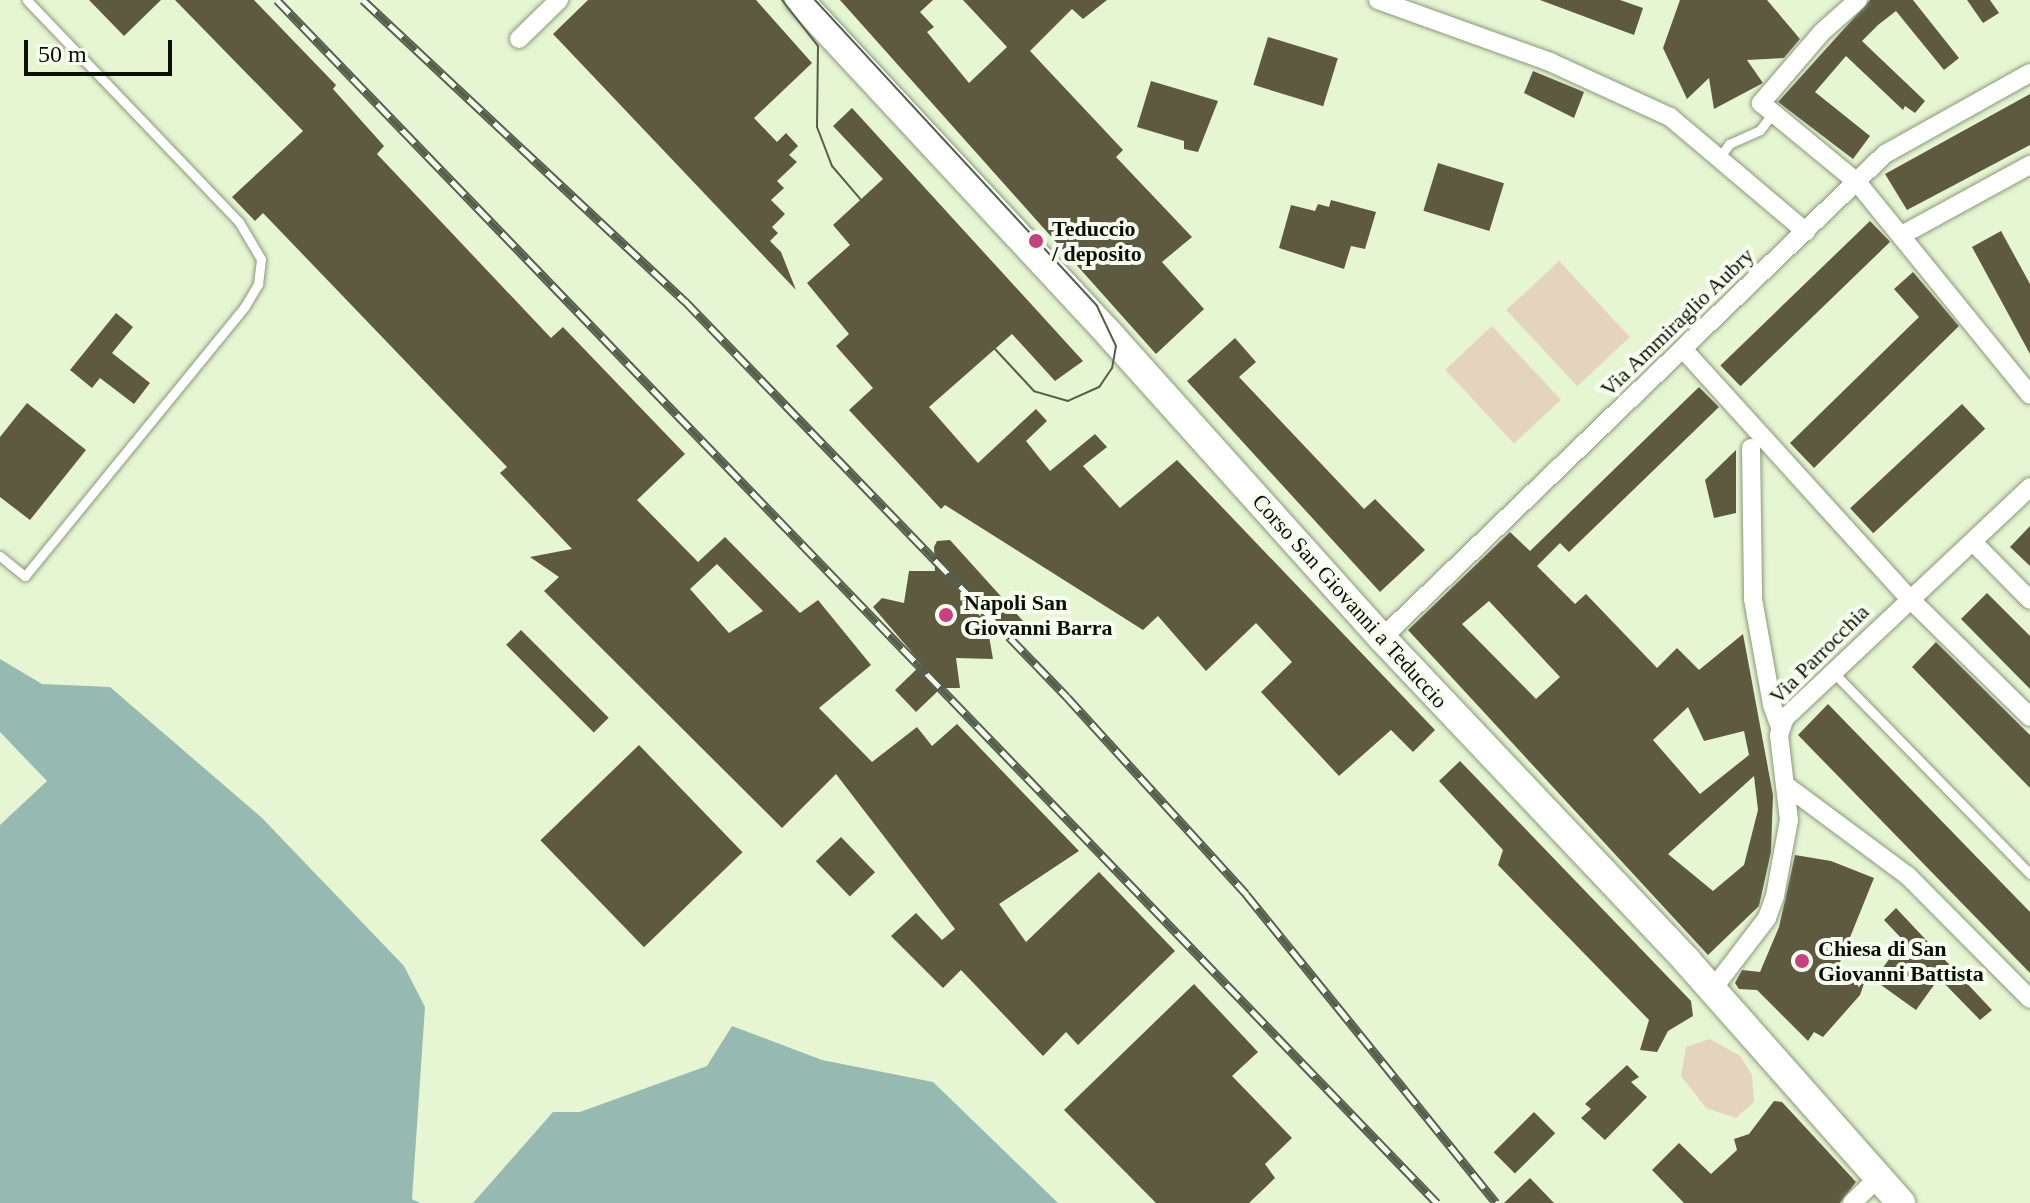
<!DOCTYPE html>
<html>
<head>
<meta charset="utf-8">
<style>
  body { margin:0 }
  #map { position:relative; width:2030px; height:1203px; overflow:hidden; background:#e6f5d2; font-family:"Times New Roman",serif }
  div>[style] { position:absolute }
  .green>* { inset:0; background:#e4d3bd; transform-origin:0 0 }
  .water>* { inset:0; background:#96bab1 }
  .building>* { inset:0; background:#5e5a40; transform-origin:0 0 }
  .roads { filter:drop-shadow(0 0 2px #8a9878) drop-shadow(0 0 2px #8a9878) }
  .service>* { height:9px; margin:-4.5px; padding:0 4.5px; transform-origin:4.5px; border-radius:4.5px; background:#fff }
  .minor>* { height:18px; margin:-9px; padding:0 9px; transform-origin:9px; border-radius:9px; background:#fff }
  .primary>* { height:28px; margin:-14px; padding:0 14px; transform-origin:14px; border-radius:14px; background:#fff }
  .tram>* { height:2px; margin:-1px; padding:0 1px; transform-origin:1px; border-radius:1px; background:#565f4b }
  .rail>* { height:9px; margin-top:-4.5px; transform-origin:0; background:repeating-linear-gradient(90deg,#f8fff1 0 18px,#565f4b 0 36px); box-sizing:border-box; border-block:2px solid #565f4b }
  .dots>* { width:22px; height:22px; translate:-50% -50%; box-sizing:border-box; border:4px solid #f8fff1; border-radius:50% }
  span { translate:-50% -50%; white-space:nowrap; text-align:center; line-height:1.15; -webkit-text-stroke:8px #f8fff1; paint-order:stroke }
  .poi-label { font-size:22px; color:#0b1005; font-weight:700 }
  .left { translate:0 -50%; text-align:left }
  .street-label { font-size:22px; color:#0b1005 }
  .scale { position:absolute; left:24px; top:40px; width:148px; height:36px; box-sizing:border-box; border:4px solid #0b1005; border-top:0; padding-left:10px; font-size:24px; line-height:28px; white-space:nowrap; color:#0b1005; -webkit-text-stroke:6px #f8fff1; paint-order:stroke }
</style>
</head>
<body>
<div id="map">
  <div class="green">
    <i style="left:1559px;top:261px;width:104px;height:72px;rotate:47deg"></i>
    <i style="left:1492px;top:326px;width:101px;height:64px;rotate:47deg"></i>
    <i style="clip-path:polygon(1710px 1039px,1740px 1056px,1752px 1075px,1754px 1102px,1736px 1118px,1706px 1108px,1681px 1076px,1686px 1047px)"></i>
  </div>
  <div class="water">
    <i style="clip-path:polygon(0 659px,42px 684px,110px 687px,262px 818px,404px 966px,425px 1007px,412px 1199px,420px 1203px,0 1203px,0 825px,47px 781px,0 732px)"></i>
    <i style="clip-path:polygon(732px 1026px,822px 1060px,933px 1082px,1058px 1203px,473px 1203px,553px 1112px,580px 1112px,707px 1066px)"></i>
  </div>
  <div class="building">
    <i style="clip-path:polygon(89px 0,161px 0,124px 36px)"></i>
    <i style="clip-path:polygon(evenodd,175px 0,254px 0,336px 85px,333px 89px,384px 146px,377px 154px,551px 338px,563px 327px,685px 454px,637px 500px,698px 562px,725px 537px,800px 613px,818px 600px,871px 665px,819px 708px,872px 762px,917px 727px,932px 746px,957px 724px,1079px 851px,999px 904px,1026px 942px,1099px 872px,1175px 951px,1078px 1045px,1066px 1032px,1043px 1056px,961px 970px,943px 988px,891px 936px,916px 913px,942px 940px,955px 929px,836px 774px,782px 828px,544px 591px,559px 577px,530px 557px,572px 549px,500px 473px,507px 467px,263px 213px,255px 221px,232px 197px,303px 131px,175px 0,717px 564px,763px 611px,729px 633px,690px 589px,717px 564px)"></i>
    <i style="clip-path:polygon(588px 0,756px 0,812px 63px,754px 118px,777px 142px,786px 133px,798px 146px,789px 155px,797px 162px,777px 181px,784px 188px,771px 200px,785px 214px,772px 227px,778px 233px,770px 241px,781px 252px,796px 290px,553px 34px)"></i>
    <i style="clip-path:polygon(840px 0,933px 0,920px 12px,934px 27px,927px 32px,969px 83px,1007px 47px,963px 0,1107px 0,1083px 19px,1072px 9px,1030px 51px,1123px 150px,1116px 157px,1192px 237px,1162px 262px,1204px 309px,1156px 354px)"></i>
    <i style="clip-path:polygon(1540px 0,1620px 0,1643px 8px,1634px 35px)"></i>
    <i style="clip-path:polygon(1680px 0,1767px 0,1800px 39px,1784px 58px,1747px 60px,1763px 83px,1714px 109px,1709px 78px,1687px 99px,1663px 48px)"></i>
    <i style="clip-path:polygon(1870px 0,1913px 0,1959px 58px,1944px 70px,1896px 11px,1878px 25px,1862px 41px,1925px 101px,1915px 113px,1905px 106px,1903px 110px,1846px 56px,1815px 92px,1870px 136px,1853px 159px,1778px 102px)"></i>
    <i style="clip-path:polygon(1967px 0,1990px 0,1999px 13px,1983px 23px)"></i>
    <i style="left:1268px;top:37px;width:73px;height:50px;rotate:17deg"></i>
    <i style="clip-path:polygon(1533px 71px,1584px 92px,1574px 118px,1524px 93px)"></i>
    <i style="clip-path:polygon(1151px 81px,1218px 101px,1198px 152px,1184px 149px,1184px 141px,1137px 127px)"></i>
    <i style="clip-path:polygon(2030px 94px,2030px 145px,1907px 210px,1885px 174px)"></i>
    <i style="clip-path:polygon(852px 108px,1083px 361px,1055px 381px,1012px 334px,929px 407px,978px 463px,1036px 409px,1047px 421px,1026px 441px,1050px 471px,1095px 434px,1107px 447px,1083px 466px,1120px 508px,1177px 460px,1435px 730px,1413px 752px,1391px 730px,1339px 776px,1261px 692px,1292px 662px,1256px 623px,1206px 671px,1158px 616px,1143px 630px,945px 505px,941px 509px,849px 410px,873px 388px,836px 346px,849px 334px,807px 283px,850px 245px,833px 225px,883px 179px,833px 126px)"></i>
    <i style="left:1438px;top:163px;width:69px;height:50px;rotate:17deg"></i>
    <i style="clip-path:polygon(1331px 200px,1376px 212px,1365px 249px,1351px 246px,1344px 269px,1279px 248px,1291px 205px,1315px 211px,1318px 204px,1329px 207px)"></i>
    <i style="left:1870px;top:221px;width:29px;height:208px;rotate:46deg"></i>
    <i style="clip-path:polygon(2001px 231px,2030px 284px,2030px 354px,1972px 247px)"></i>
    <i style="clip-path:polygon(1913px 272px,1959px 326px,1814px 468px,1790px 443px,1919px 317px,1894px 289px)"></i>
    <i style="clip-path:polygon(116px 313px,133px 327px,112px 353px,150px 383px,134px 404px,100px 378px,92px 388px,70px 370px)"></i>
    <i style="clip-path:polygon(1235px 338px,1256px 362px,1239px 377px,1364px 509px,1375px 499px,1425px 550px,1380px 592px,1187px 381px)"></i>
    <i style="clip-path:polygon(evenodd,1699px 387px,1719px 407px,1569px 552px,1560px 543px,1537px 566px,1575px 604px,1586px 594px,1657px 668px,1677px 648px,1699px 670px,1743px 634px,1773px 795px,1771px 852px,1759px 906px,1708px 955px,1408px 630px,1510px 532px,1530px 551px,1699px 387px,1489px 601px,1560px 677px,1536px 699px,1462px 624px,1489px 601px,1699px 387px,1688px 707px,1704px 741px,1744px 731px,1749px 755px,1700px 794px,1653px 740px,1688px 707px,1699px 387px,1754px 776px,1758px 810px,1744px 865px,1713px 891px,1668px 854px,1754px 776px)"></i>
    <i style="clip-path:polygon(27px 403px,86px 450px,30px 520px,0 497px,0 437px)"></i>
    <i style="left:1962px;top:404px;width:34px;height:153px;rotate:47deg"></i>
    <i style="clip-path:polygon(1736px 450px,1736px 513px,1714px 518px,1705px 480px)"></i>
    <i style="clip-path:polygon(2030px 526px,2030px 566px,2010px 547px)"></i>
    <i style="clip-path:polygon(950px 540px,1024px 622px,1015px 632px,987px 625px,993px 659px,956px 658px,960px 688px,941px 688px,916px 712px,895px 690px,922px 664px,873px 607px,882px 598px,904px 603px,909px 571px,935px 571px,934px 547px,937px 541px)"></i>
    <i style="clip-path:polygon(1987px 593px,2030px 636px,2030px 689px,1961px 619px)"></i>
    <i style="left:521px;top:630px;width:124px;height:21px;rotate:45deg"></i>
    <i style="clip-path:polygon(1936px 642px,2030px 735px,2030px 788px,1912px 667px)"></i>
    <i style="clip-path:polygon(1828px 704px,2030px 912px,2030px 973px,1798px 735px)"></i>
    <i style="left:639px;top:745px;width:149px;height:137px;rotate:46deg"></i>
    <i style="clip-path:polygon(1460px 761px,1691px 1001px,1693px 1016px,1668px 1031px,1657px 1052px,1640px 1050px,1649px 1020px,1498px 865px,1503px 850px,1439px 781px)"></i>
    <i style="left:841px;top:837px;width:49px;height:35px;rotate:46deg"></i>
    <i style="clip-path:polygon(1795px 855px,1831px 861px,1874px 878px,1838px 967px,1867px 975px,1860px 995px,1823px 1037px,1814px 1032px,1808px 1041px,1757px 990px,1739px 989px,1735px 983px,1742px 970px,1760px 972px,1779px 927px)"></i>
    <i style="clip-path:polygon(1896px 908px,1992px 1010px,1980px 1020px,1939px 978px,1916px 1010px,1874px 980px,1903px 940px,1884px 920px)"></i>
    <i style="clip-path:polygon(1194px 984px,1258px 1052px,1232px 1076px,1292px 1138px,1265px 1164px,1275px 1178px,1249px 1203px,1156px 1203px,1064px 1110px)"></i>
    <i style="clip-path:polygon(1627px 1065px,1639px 1077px,1631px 1082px,1647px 1097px,1605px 1140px,1581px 1118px,1591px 1109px,1585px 1104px)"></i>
    <i style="clip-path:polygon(1774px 1101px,1782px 1102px,1856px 1182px,1840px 1203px,1684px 1203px,1652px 1170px,1679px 1143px,1711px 1174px,1737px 1150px,1734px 1139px,1749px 1134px)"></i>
    <i style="left:1534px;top:1112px;width:30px;height:57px;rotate:45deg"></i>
    <i style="clip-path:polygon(1530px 1178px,1554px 1203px,1504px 1203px)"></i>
  </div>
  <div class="roads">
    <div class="service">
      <i style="left:1719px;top:158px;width:17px;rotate:-54deg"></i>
      <i style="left:1729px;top:144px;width:34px;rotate:-24deg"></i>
      <i style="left:1760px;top:130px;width:21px;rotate:-53deg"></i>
      <i style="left:0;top:556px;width:32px;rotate:39deg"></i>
      <i style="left:25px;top:576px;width:348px;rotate:-50.8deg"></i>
      <i style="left:245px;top:306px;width:26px;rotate:-59deg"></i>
      <i style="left:258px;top:284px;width:25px;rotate:-83deg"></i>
      <i style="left:261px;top:259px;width:43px;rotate:-120.7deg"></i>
      <i style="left:239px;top:222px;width:307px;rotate:-133.7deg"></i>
      <i style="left:1832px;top:671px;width:284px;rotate:45.7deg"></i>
    </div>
    <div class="minor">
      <i style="left:1378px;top:0;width:183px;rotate:19.8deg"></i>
      <i style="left:1550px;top:62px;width:132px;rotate:24.6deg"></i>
      <i style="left:1670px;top:117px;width:178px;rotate:40.2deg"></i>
      <i style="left:1858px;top:0;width:48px;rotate:138.4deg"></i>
      <i style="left:1822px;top:32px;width:94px;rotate:130.7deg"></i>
      <i style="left:1761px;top:103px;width:124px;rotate:39.5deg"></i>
      <i style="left:1857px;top:182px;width:274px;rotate:50.9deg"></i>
      <i style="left:519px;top:39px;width:56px;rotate:-44.3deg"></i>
      <i style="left:1902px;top:235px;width:146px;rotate:-28.7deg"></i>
      <i style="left:1683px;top:349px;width:338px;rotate:47.8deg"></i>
      <i style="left:1910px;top:599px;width:168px;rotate:44.5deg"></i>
      <i style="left:1751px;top:448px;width:151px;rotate:89.2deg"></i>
      <i style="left:1753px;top:599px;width:108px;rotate:79.8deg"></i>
      <i style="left:1772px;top:705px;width:23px;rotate:70deg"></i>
      <i style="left:1973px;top:542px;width:81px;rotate:45.5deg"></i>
      <i style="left:1382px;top:638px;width:698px;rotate:-43.9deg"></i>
      <i style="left:1885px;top:154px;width:166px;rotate:-29.2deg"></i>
      <i style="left:1788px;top:787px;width:149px;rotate:36.6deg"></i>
      <i style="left:1908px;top:876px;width:173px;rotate:45.2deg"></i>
      <i style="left:1712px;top:990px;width:91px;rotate:-52.6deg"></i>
      <i style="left:1767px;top:918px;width:23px;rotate:-70deg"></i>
      <i style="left:1775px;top:896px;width:77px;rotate:-79.6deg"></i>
      <i style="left:1789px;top:820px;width:86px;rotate:-96.7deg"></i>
      <i style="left:1779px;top:735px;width:18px;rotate:-71deg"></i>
      <i style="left:1785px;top:718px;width:337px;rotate:-43.3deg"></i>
      <i style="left:1852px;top:1203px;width:37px;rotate:-44deg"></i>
    </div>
    <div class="primary">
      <i style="left:799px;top:0;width:459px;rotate:47.1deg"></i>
      <i style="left:1111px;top:336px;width:406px;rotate:48.1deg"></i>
      <i style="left:1382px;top:638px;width:444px;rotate:46.6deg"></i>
      <i style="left:1687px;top:961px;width:323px;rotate:48.5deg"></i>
    </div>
  </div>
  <div class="tram">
    <i style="left:782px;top:0;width:58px;rotate:52deg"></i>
    <i style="left:818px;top:46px;width:81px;rotate:90.7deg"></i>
    <i style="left:817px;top:127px;width:42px;rotate:69deg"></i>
    <i style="left:832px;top:166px;width:45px;rotate:49.5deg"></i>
    <i style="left:815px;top:0;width:416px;rotate:47.3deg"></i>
    <i style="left:1097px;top:306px;width:44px;rotate:64.6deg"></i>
    <i style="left:1116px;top:346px;width:22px;rotate:100deg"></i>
    <i style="left:1112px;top:368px;width:23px;rotate:124deg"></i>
    <i style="left:1099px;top:387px;width:34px;rotate:156deg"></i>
    <i style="left:1068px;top:401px;width:35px;rotate:-164deg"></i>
    <i style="left:1034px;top:391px;width:57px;rotate:-132.9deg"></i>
  </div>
  <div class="rail">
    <i style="left:277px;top:0;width:1671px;rotate:46.04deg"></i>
    <i style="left:363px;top:0;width:441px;rotate:43.1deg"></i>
    <i style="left:685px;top:301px;width:550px;rotate:46.03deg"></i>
    <i style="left:1067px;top:697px;width:266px;rotate:47.7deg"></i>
    <i style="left:1246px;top:894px;width:397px;rotate:51deg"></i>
  </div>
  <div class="dots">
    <i style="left:1036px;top:241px;background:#c8417f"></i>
    <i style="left:946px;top:615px;background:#c8417f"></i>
    <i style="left:1802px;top:961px;background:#c8417f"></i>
  </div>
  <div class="poi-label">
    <span class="left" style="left:1052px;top:241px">Teduccio<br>/ deposito</span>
    <span class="left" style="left:964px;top:615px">Napoli San<br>Giovanni Barra</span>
    <span class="left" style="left:1818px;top:961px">Chiesa di San<br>Giovanni Battista</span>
  </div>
  <div class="street-label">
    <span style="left:1677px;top:322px;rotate:-44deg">Via Ammiraglio Aubry</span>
    <span style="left:1350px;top:601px;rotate:48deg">Corso San Giovanni a Teduccio</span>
    <span style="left:1819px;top:654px;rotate:-45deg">Via Parrocchia</span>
  </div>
  <div class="scale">50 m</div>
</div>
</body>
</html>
